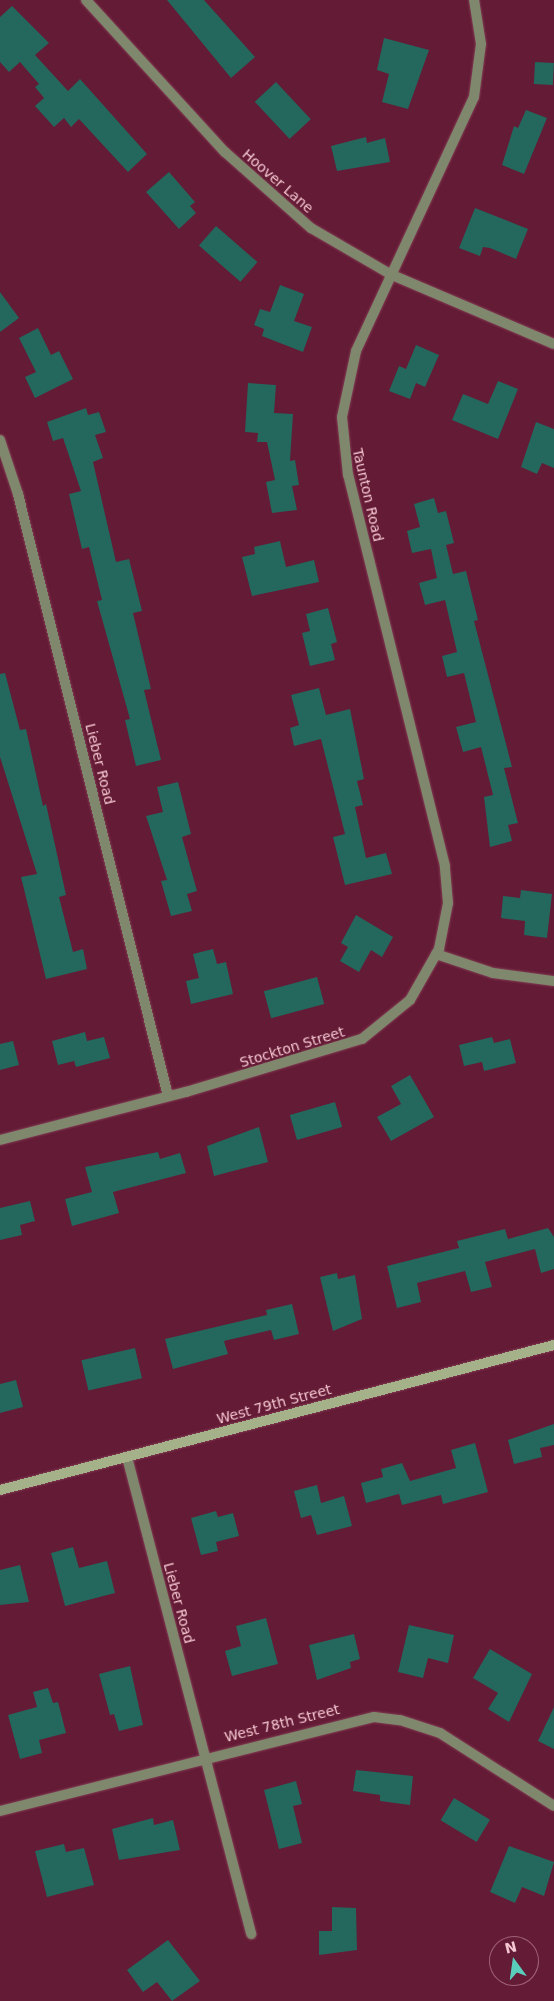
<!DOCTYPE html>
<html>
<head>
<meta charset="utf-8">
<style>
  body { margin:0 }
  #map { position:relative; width:554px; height:2001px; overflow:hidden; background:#641b35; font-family:"DejaVu Sans",sans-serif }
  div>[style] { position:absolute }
  .building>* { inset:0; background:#23675d; transform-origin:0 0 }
  .roads { filter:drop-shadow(0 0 1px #813d54) drop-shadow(0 0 1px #813d54) }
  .minor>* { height:10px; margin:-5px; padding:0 5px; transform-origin:5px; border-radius:5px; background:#7f876d }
  .secondary>* { height:10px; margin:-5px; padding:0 5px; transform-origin:5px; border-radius:5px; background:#a5b289 }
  span { translate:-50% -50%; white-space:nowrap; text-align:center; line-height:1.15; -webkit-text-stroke:4px #641b35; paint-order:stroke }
  .street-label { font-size:14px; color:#f5c7d2 }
  .north { position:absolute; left:489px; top:1936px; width:50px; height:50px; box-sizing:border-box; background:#641b35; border:1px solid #9e6074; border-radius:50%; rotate:346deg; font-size:14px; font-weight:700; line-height:20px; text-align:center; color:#f5c7d2 }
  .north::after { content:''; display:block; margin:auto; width:18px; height:22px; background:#5acebd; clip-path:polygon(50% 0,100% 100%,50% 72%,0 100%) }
</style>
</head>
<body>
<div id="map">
  <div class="building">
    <i style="clip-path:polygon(167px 0,204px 0,255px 57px,231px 78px)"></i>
    <i style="clip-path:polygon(12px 6px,49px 43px,35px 55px,68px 91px,80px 79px,147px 154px,128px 172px,79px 119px,71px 127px,64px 118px,54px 127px,35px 106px,44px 98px,35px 87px,39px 84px,20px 62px,9px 72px,0 62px,0 17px)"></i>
    <i style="clip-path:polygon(384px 38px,429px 50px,408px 109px,382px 102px,389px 74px,377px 70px)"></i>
    <i style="left:535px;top:62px;width:19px;height:22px;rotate:3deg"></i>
    <i style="left:276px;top:82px;width:51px;height:29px;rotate:47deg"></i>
    <i style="clip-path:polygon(526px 110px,547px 118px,524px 174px,502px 165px,514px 126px,518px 128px)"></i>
    <i style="clip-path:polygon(366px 137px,367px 143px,385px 138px,390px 162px,337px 171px,331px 146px)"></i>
    <i style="clip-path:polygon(169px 172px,195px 202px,190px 206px,196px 213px,179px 229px,146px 192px)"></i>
    <i style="clip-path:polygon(475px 208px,528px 229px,516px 259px,490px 248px,483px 247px,480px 256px,459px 248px)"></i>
    <i style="left:216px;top:226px;width:55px;height:26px;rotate:41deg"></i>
    <i style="clip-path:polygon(280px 285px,304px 294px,294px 321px,312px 327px,303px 352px,262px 336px,264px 329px,254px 325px,260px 309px,270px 312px)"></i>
    <i style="clip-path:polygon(0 292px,19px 318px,0 332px)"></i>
    <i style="clip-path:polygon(38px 328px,51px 355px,59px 351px,73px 379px,35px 398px,25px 377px,36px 372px,19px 338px)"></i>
    <i style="clip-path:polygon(416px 345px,439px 355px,425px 387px,416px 383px,410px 399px,389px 391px,399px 366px,406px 369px)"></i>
    <i style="clip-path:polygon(498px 381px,518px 389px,498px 439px,452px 420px,463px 394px,488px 404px)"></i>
    <i style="clip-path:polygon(248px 383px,276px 385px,274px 413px,293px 414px,290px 461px,295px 460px,299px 485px,292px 486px,297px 510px,272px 513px,266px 482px,275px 480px,267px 442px,257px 442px,258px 433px,245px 432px)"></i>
    <i style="clip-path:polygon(86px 408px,88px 415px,99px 412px,106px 432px,95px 435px,103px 458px,93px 462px,116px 562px,129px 559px,142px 611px,133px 613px,151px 689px,144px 690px,161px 760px,136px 766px,125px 720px,130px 719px,97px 601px,102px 600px,89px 547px,82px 549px,69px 494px,81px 491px,63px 438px,53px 441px,47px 422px)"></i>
    <i style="clip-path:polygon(536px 422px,554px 429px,554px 468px,542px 463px,537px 474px,521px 467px)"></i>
    <i style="clip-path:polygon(434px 498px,438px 513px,446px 511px,454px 543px,446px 545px,453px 574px,466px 571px,478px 620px,474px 621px,512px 767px,504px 768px,518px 823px,508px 825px,512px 841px,490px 847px,484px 797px,493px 795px,481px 747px,463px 752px,456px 727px,476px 722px,464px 673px,447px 677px,442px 656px,457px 652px,445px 600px,425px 605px,419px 583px,437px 578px,431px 549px,412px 553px,407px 531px,420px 527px,414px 504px)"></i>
    <i style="clip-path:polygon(280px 541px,286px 567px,314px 560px,319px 582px,252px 596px,242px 557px,255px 554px,254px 547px)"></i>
    <i style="clip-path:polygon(328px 608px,337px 642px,331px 644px,335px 660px,310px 666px,302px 633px,310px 631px,306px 614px)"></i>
    <i style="clip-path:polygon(5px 673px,20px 730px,26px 729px,43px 806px,46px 804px,66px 895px,59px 897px,73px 952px,83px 949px,87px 969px,46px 979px,21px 877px,37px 874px,0 757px,0 674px)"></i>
    <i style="clip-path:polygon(319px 688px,326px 715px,350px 709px,364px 779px,357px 781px,363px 805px,355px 807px,366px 858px,386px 853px,392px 874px,345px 885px,333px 837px,345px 834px,321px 739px,294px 746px,290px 728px,299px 725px,291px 695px)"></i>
    <i style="clip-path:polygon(178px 782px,191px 834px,182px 837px,197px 891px,187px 894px,192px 911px,171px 916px,161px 881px,167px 880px,146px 816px,163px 812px,157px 787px)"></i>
    <i style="clip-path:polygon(521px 890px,552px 894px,547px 938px,524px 935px,525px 921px,501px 918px,503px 896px,520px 898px)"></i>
    <i style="clip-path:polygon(356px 915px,393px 937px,382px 957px,371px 950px,359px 972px,340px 961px,348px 947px,341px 943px)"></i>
    <i style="clip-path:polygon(213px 949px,217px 964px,226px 962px,233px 994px,191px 1004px,186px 981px,199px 978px,193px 954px)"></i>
    <i style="left:317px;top:977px;width:28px;height:55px;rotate:75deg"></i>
    <i style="clip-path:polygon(85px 1032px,87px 1041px,104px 1037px,110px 1058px,76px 1067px,74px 1061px,58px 1065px,52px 1041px)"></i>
    <i style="clip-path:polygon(492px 1037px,494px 1043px,510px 1039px,516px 1063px,484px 1071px,482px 1062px,464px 1066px,459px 1045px)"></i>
    <i style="clip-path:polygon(13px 1041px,19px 1065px,0 1070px,0 1044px)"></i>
    <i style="clip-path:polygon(410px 1075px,434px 1117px,391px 1141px,377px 1117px,401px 1104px,391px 1086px)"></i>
    <i style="left:335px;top:1102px;width:26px;height:47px;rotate:74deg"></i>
    <i style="clip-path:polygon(259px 1127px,268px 1162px,214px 1176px,207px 1146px)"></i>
    <i style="clip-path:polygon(158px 1152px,160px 1159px,180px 1153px,186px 1173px,113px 1192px,119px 1213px,72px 1226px,65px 1199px,92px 1192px,85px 1167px)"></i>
    <i style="clip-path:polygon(30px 1201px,35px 1221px,20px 1225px,22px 1235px,0 1240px,0 1208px)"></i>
    <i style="clip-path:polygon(548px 1228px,554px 1237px,554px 1269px,541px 1273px,535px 1249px,485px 1262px,492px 1287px,471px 1292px,465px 1271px,417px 1283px,421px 1302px,397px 1308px,387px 1266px,459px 1248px,457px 1241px,505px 1229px,508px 1239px)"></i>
    <i style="clip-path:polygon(337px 1273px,338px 1279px,355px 1275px,362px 1319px,333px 1331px,320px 1277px)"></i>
    <i style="clip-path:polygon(292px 1304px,299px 1334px,274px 1340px,271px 1330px,224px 1341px,228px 1354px,173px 1369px,165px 1339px,267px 1315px,266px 1310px)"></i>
    <i style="left:135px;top:1348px;width:31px;height:55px;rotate:77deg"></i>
    <i style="clip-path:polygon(16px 1380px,23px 1407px,0 1413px,0 1384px)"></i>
    <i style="clip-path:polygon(554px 1424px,554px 1445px,540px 1448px,542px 1457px,514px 1464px,508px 1440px)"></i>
    <i style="clip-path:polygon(475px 1443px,488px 1492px,443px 1504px,441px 1495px,402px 1505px,399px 1494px,366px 1503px,361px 1483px,383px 1477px,381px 1469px,402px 1463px,410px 1481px,456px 1468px,451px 1450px)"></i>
    <i style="clip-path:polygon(317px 1485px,321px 1503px,344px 1496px,352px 1526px,317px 1535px,311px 1515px,301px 1518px,294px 1491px)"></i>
    <i style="clip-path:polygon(216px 1511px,218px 1517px,233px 1513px,239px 1536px,216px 1542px,218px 1551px,201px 1555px,191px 1518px)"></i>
    <i style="clip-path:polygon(73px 1547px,79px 1568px,107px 1561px,115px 1593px,65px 1606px,51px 1553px)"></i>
    <i style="clip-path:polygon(20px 1565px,29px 1602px,0 1605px,0 1570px)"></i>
    <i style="clip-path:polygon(266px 1618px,278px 1664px,232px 1676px,225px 1651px,241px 1646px,236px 1626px)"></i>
    <i style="clip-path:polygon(409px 1625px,454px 1635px,448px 1663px,428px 1658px,423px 1678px,398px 1672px)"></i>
    <i style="clip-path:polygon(354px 1634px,360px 1659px,350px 1662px,351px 1668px,317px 1680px,309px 1645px)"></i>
    <i style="clip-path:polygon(490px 1649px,532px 1674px,509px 1722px,488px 1709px,498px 1693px,473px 1678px)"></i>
    <i style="clip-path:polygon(130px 1666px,143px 1725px,119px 1731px,114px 1714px,110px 1715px,99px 1674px)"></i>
    <i style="clip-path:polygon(48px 1688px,53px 1703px,58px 1702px,66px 1733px,39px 1740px,42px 1753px,20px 1759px,8px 1715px,37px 1707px,33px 1692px)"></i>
    <i style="clip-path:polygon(554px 1707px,554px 1749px,538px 1741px)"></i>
    <i style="clip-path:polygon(356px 1770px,413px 1776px,410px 1805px,380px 1801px,380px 1795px,353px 1791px)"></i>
    <i style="clip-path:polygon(296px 1781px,302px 1804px,293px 1806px,302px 1843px,279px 1849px,264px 1790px)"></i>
    <i style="left:454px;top:1798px;width:42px;height:26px;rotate:31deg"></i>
    <i style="clip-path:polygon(153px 1818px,154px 1825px,173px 1820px,180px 1850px,119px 1860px,112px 1829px)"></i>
    <i style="clip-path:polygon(64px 1844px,66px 1852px,84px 1848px,94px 1885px,47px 1897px,35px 1851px)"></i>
    <i style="clip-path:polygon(509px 1846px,554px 1862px,544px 1896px,522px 1887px,515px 1903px,490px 1892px)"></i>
    <i style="clip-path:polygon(332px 1907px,356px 1908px,357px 1950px,319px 1955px,319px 1931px,332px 1931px)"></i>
    <i style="clip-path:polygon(168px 1940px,200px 1981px,172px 2001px,157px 1982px,143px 1992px,127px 1970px)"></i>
  </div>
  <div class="roads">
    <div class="minor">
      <i style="left:86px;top:0;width:206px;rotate:47.6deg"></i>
      <i style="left:225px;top:152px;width:115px;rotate:41.5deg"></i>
      <i style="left:311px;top:228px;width:91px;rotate:30.2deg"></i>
      <i style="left:390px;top:274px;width:178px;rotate:23.1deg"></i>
      <i style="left:0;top:440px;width:57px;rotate:71.6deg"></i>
      <i style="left:18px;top:494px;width:620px;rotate:76.01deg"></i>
      <i style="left:436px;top:954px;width:60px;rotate:18.4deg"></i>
      <i style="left:493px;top:973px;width:62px;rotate:7.5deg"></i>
      <i style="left:0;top:1140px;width:192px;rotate:-14.5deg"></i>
      <i style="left:186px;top:1092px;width:184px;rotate:-16.8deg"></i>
      <i style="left:362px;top:1039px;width:62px;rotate:-39.1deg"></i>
      <i style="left:410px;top:1000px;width:59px;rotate:-60.4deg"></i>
      <i style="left:439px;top:949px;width:47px;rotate:-78.9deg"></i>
      <i style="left:448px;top:903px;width:37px;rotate:-95deg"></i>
      <i style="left:445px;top:866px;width:403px;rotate:-103.9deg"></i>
      <i style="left:348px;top:475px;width:58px;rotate:-95.9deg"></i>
      <i style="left:342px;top:417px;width:67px;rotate:-78deg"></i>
      <i style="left:356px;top:351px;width:280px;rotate:-65.1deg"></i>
      <i style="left:474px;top:97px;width:53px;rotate:-82.5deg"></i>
      <i style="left:481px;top:44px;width:45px;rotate:-99deg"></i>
      <i style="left:127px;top:1457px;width:493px;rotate:75.4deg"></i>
      <i style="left:0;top:1811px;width:386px;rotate:-14.1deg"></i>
      <i style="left:374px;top:1717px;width:26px;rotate:7deg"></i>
      <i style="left:400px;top:1720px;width:42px;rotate:18deg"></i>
      <i style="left:440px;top:1733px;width:135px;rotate:32.6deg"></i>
    </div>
    <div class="secondary">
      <i style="left:0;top:1490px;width:573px;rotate:-14.67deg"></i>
    </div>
  </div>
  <div class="street-label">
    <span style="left:278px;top:181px;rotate:41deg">Hoover Lane</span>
    <span style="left:368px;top:495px;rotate:77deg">Taunton Road</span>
    <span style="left:100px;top:764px;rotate:76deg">Lieber Road</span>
    <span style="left:292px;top:1047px;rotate:-17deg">Stockton Street</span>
    <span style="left:274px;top:1404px;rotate:-15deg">West 79th Street</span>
    <span style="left:179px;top:1603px;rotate:75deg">Lieber Road</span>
    <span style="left:282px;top:1723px;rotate:-14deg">West 78th Street</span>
  </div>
  <div class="north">N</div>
</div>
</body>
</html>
